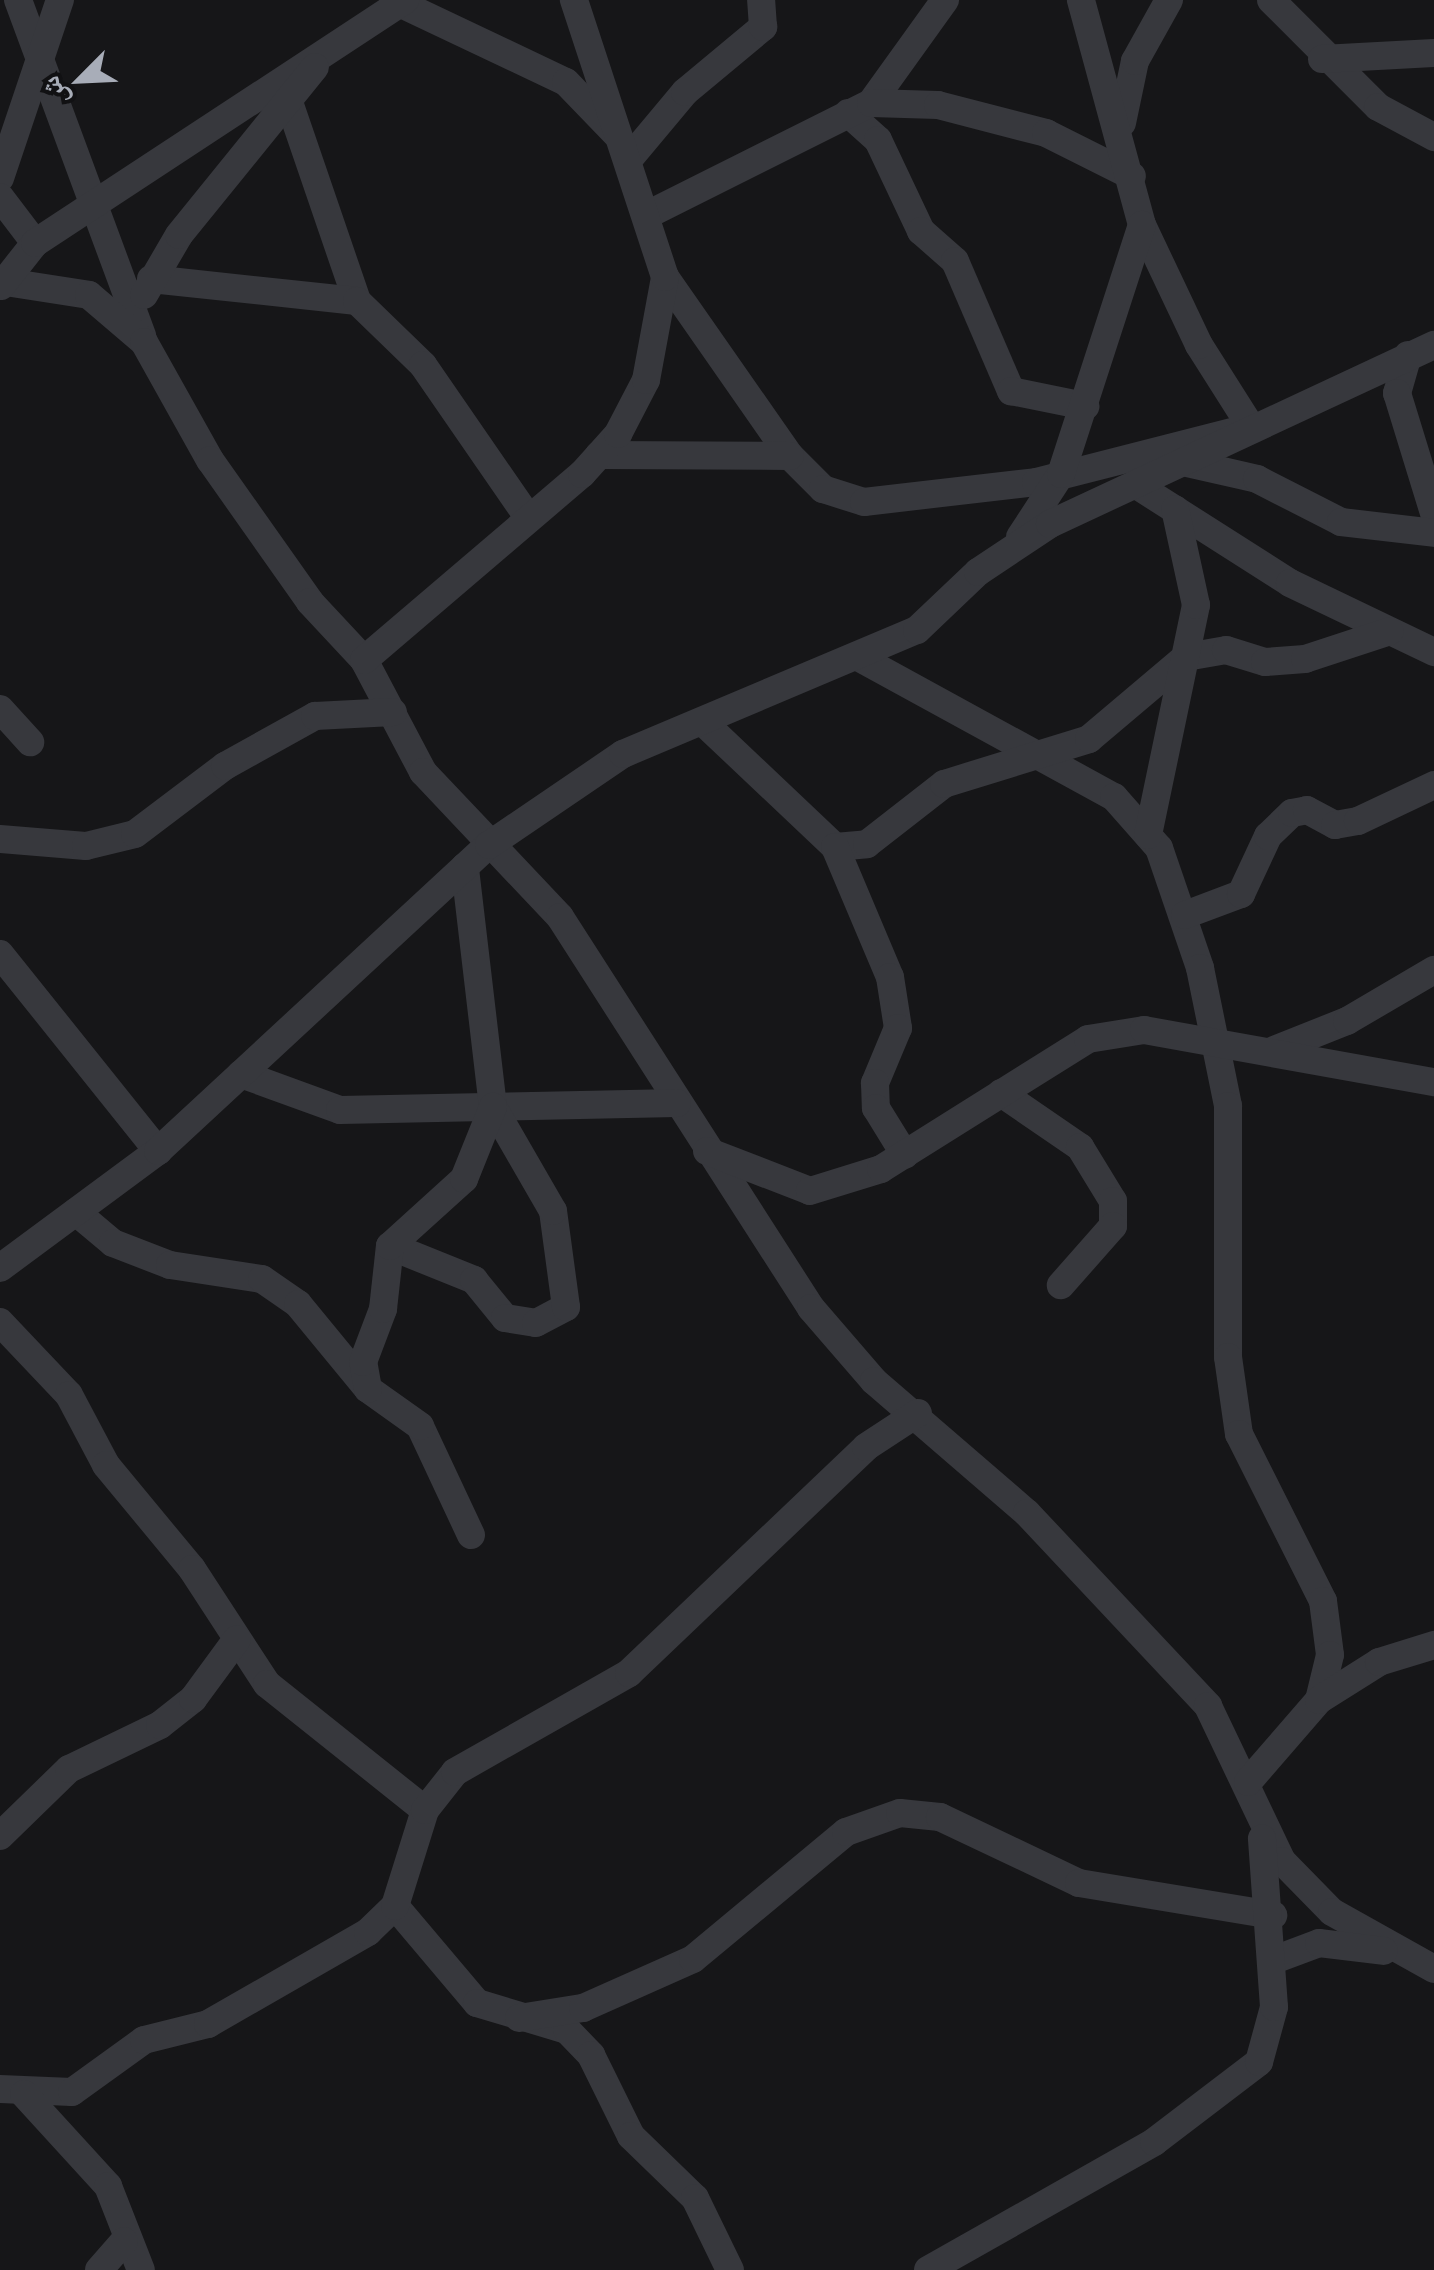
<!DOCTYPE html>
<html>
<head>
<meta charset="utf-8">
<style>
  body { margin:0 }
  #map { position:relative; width:1434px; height:2270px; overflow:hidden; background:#161618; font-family:"Noto Sans","Noto Naskh Arabic",sans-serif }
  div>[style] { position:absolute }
  .minor>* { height:28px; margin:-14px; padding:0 14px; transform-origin:14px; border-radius:14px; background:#37383d }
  span { translate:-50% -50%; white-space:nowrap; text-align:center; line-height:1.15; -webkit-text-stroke:9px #111113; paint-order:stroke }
  .north { position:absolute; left:30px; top:30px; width:100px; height:100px; -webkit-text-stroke:8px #111113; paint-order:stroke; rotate:246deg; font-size:28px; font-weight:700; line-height:40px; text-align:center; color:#a8adb8 }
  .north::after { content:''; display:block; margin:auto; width:35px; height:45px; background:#a8adb8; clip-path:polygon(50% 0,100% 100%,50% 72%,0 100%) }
</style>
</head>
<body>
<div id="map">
  <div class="minor">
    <i style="left:18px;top:0;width:358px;rotate:69.7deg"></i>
    <i style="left:393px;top:0;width:191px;rotate:25.4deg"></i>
    <i style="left:566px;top:82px;width:72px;rotate:46.1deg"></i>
    <i style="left:1271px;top:0;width:151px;rotate:45deg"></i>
    <i style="left:1378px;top:107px;width:64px;rotate:28.2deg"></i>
    <i style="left:1322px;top:59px;width:112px;rotate:-3.1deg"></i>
    <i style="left:871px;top:103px;width:127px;rotate:-54.3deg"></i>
    <i style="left:290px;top:105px;width:207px;rotate:71.1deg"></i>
    <i style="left:848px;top:113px;width:40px;rotate:42deg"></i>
    <i style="left:878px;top:140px;width:101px;rotate:64.7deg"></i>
    <i style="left:921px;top:231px;width:45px;rotate:41.4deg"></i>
    <i style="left:955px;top:261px;width:142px;rotate:66.7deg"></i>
    <i style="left:1011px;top:391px;width:76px;rotate:11.5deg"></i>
    <i style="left:1122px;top:123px;width:63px;rotate:-78.2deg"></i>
    <i style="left:1135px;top:61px;width:70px;rotate:-60.9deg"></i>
    <i style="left:629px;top:159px;width:87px;rotate:-50.1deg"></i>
    <i style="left:685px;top:92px;width:102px;rotate:-39.8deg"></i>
    <i style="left:763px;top:27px;width:27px;rotate:-94deg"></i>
    <i style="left:0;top:178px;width:188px;rotate:-71.4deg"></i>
    <i style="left:0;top:197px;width:58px;rotate:52.7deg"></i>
    <i style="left:649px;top:214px;width:248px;rotate:-26.6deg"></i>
    <i style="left:871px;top:103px;width:67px;rotate:1.7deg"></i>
    <i style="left:938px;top:105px;width:112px;rotate:14.5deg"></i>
    <i style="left:1046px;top:133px;width:96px;rotate:26.6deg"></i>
    <i style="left:665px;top:277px;width:218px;rotate:55.1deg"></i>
    <i style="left:790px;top:456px;width:47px;rotate:45deg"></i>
    <i style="left:823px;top:489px;width:43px;rotate:17.6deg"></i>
    <i style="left:864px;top:502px;width:173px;rotate:-6.6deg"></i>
    <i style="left:1036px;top:482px;width:222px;rotate:-14.3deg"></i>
    <i style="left:1251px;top:427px;width:97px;rotate:-122.4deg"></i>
    <i style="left:1199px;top:345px;width:133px;rotate:-115.4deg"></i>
    <i style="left:1142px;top:225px;width:233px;rotate:-105.2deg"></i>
    <i style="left:151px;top:279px;width:207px;rotate:6.1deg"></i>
    <i style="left:357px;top:301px;width:92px;rotate:44.1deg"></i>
    <i style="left:423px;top:365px;width:185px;rotate:55.4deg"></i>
    <i style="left:0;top:281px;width:90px;rotate:8.9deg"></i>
    <i style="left:89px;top:295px;width:72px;rotate:40.5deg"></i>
    <i style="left:144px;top:342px;width:135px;rotate:60.8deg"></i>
    <i style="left:210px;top:460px;width:174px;rotate:54.8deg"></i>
    <i style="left:310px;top:602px;width:79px;rotate:47deg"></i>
    <i style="left:364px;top:660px;width:127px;rotate:62.2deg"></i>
    <i style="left:423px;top:772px;width:199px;rotate:46.6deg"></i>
    <i style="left:560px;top:917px;width:465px;rotate:57.3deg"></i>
    <i style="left:811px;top:1308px;width:96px;rotate:49.2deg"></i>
    <i style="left:874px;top:1381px;width:202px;rotate:40.8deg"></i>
    <i style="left:1027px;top:1513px;width:265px;rotate:46.8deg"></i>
    <i style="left:1208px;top:1706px;width:172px;rotate:64.5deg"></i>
    <i style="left:1282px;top:1861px;width:71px;rotate:45.6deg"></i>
    <i style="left:1332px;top:1912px;width:117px;rotate:29.2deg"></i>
    <i style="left:1px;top:286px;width:55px;rotate:-51.7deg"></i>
    <i style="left:35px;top:243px;width:443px;rotate:-33.3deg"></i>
    <i style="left:144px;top:295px;width:69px;rotate:-59.7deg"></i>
    <i style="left:179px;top:235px;width:216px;rotate:-51deg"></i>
    <i style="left:1408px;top:355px;width:40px;rotate:106deg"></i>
    <i style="left:1397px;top:393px;width:126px;rotate:72.9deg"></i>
    <i style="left:599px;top:455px;width:191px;rotate:0.3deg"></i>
    <i style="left:1183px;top:462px;width:76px;rotate:12.9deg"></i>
    <i style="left:1257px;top:479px;width:94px;rotate:27.1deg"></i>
    <i style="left:1341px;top:522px;width:94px;rotate:6.7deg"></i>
    <i style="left:1138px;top:486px;width:180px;rotate:32.5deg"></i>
    <i style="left:1290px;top:583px;width:160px;rotate:25.6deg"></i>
    <i style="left:1020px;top:537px;width:75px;rotate:-56.9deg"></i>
    <i style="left:1061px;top:474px;width:262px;rotate:-72deg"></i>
    <i style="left:858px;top:657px;width:292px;rotate:28.7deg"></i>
    <i style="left:1114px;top:797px;width:68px;rotate:48.6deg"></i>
    <i style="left:1159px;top:848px;width:127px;rotate:71.1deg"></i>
    <i style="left:1200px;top:968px;width:141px;rotate:78.5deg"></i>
    <i style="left:1228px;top:1106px;width:251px;rotate:90deg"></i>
    <i style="left:1228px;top:1357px;width:78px;rotate:81.9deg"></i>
    <i style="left:1239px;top:1434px;width:187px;rotate:63.3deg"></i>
    <i style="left:1323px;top:1601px;width:54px;rotate:82.6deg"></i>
    <i style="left:1330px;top:1655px;width:46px;rotate:103.7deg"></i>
    <i style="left:364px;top:660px;width:287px;rotate:-40.5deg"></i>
    <i style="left:582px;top:474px;width:54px;rotate:-48deg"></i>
    <i style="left:618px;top:434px;width:61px;rotate:-62.6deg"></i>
    <i style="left:646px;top:380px;width:105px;rotate:-79.5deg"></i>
    <i style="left:665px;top:277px;width:292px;rotate:-108.2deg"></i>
    <i style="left:0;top:709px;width:45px;rotate:47.7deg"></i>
    <i style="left:703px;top:722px;width:182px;rotate:43.4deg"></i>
    <i style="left:835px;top:847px;width:32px;rotate:-5deg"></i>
    <i style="left:867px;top:844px;width:98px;rotate:-37.9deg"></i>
    <i style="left:944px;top:784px;width:152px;rotate:-17.2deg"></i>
    <i style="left:1089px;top:739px;width:127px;rotate:-40.2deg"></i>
    <i style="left:1186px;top:657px;width:41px;rotate:-9.9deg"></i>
    <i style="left:1226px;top:650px;width:41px;rotate:17.1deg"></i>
    <i style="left:1265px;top:662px;width:40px;rotate:-4.3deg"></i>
    <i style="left:1305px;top:659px;width:89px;rotate:-18.2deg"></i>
    <i style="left:1148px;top:835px;width:235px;rotate:-78.2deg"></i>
    <i style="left:1196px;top:605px;width:98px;rotate:-102.3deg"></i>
    <i style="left:0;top:839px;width:86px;rotate:4.7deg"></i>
    <i style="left:86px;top:846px;width:50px;rotate:-13.8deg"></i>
    <i style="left:135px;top:834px;width:113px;rotate:-37.1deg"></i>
    <i style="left:225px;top:766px;width:103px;rotate:-29.1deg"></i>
    <i style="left:315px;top:716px;width:78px;rotate:-2.9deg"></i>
    <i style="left:835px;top:847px;width:141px;rotate:67.1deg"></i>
    <i style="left:890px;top:977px;width:52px;rotate:81.1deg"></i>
    <i style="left:898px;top:1028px;width:60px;rotate:112.7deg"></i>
    <i style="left:875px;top:1083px;width:25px;rotate:88deg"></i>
    <i style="left:876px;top:1108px;width:55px;rotate:58.3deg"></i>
    <i style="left:1185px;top:915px;width:60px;rotate:-20.6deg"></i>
    <i style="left:1241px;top:894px;width:64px;rotate:-65deg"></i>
    <i style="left:1268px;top:836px;width:33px;rotate:-44deg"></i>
    <i style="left:1292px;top:813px;width:15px;rotate:-11deg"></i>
    <i style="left:1307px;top:810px;width:32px;rotate:28deg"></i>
    <i style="left:1335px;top:825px;width:23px;rotate:-10deg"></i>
    <i style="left:1358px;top:821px;width:84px;rotate:-25.3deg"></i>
    <i style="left:0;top:954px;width:253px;rotate:51.3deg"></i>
    <i style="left:1274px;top:1050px;width:79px;rotate:-21.7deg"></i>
    <i style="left:1347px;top:1021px;width:101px;rotate:-30.4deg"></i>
    <i style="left:241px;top:1074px;width:105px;rotate:20deg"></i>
    <i style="left:340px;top:1110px;width:337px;rotate:-1.2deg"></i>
    <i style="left:1001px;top:1093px;width:96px;rotate:34.4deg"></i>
    <i style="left:1080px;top:1147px;width:63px;rotate:58.6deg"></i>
    <i style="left:1113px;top:1201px;width:25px;rotate:90deg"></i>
    <i style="left:1113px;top:1226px;width:79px;rotate:131.4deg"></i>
    <i style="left:707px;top:1151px;width:110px;rotate:21.2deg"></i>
    <i style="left:810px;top:1191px;width:74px;rotate:-17.2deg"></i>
    <i style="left:881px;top:1169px;width:244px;rotate:-32.1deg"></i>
    <i style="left:1088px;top:1039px;width:57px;rotate:-9.1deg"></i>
    <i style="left:1144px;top:1030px;width:295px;rotate:10.2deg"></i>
    <i style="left:76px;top:1212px;width:48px;rotate:40deg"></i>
    <i style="left:113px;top:1243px;width:61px;rotate:21.1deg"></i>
    <i style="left:170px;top:1265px;width:93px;rotate:8.7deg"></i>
    <i style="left:262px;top:1279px;width:44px;rotate:34.8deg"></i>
    <i style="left:298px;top:1304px;width:109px;rotate:50.6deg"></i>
    <i style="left:390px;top:1246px;width:91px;rotate:22deg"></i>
    <i style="left:474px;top:1280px;width:49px;rotate:50.8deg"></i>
    <i style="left:505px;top:1318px;width:31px;rotate:9deg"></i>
    <i style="left:536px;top:1323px;width:34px;rotate:-28deg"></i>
    <i style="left:566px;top:1307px;width:97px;rotate:-97.7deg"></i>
    <i style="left:553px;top:1211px;width:120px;rotate:-120deg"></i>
    <i style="left:493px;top:1107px;width:242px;rotate:-96.7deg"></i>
    <i style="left:0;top:1268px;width:197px;rotate:-36.5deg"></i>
    <i style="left:158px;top:1151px;width:451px;rotate:-42.8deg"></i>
    <i style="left:489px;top:845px;width:162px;rotate:-34.2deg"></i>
    <i style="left:623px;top:754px;width:319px;rotate:-22.9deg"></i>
    <i style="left:917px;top:630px;width:84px;rotate:-43.6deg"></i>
    <i style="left:978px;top:572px;width:87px;rotate:-33.7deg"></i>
    <i style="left:1050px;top:524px;width:424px;rotate:-25deg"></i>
    <i style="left:0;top:1322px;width:100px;rotate:46.6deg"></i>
    <i style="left:69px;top:1395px;width:79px;rotate:62.1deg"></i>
    <i style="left:106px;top:1465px;width:135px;rotate:50.4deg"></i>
    <i style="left:192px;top:1569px;width:137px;rotate:56.9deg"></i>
    <i style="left:267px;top:1684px;width:202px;rotate:38.6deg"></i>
    <i style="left:471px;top:1535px;width:120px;rotate:-115.1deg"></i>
    <i style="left:420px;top:1426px;width:64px;rotate:-144.6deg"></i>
    <i style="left:368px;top:1389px;width:27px;rotate:-100deg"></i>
    <i style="left:363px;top:1362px;width:57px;rotate:-69.3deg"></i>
    <i style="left:383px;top:1309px;width:63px;rotate:-83.7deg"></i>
    <i style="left:390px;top:1246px;width:100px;rotate:-42.2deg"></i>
    <i style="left:464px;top:1179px;width:78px;rotate:-68.1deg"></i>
    <i style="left:1248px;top:1782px;width:108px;rotate:-49.1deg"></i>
    <i style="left:1319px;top:1700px;width:71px;rotate:-32.3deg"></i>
    <i style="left:1379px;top:1662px;width:58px;rotate:-17.2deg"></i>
    <i style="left:0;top:1836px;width:96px;rotate:-44.2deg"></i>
    <i style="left:69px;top:1769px;width:101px;rotate:-25.8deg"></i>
    <i style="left:160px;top:1725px;width:42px;rotate:-38.2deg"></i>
    <i style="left:193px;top:1699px;width:74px;rotate:-53.7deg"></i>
    <i style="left:395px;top:1906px;width:127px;rotate:49.8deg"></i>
    <i style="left:477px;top:2003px;width:94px;rotate:16.7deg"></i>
    <i style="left:567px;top:2030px;width:35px;rotate:46deg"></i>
    <i style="left:591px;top:2055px;width:90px;rotate:63.7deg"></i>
    <i style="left:631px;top:2136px;width:89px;rotate:44.1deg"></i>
    <i style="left:695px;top:2198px;width:80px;rotate:64.1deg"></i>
    <i style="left:1274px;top:1960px;width:48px;rotate:-20.7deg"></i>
    <i style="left:1319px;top:1943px;width:65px;rotate:7deg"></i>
    <i style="left:519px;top:2018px;width:65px;rotate:-8.9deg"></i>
    <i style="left:583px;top:2008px;width:120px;rotate:-24deg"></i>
    <i style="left:693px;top:1959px;width:199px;rotate:-39.7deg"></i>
    <i style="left:846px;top:1832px;width:57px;rotate:-19.4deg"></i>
    <i style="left:900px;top:1813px;width:40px;rotate:5.7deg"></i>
    <i style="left:940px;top:1817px;width:154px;rotate:25.4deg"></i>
    <i style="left:1079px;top:1883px;width:197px;rotate:9.4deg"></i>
    <i style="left:0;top:2089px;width:72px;rotate:2.4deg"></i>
    <i style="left:72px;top:2092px;width:89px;rotate:-35.8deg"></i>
    <i style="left:144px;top:2040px;width:66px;rotate:-14deg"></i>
    <i style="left:208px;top:2024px;width:185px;rotate:-29.9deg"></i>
    <i style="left:368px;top:1932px;width:37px;rotate:-44deg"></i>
    <i style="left:395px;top:1906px;width:101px;rotate:-72.6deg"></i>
    <i style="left:425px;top:1810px;width:48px;rotate:-51.7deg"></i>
    <i style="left:455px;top:1772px;width:200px;rotate:-29.6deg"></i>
    <i style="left:629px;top:1673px;width:327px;rotate:-43.6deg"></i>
    <i style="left:866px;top:1447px;width:62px;rotate:-33.2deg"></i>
    <i style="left:24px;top:2094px;width:125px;rotate:47.6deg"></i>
    <i style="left:108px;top:2186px;width:90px;rotate:68.6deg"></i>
    <i style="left:99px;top:2270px;width:38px;rotate:-49deg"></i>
    <i style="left:928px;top:2270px;width:260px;rotate:-29.5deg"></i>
    <i style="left:1154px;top:2142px;width:132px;rotate:-37.3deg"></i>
    <i style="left:1259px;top:2062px;width:57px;rotate:-74.7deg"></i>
    <i style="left:1274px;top:2007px;width:169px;rotate:-94.1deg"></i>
  </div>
  <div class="north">ش</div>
</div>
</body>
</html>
